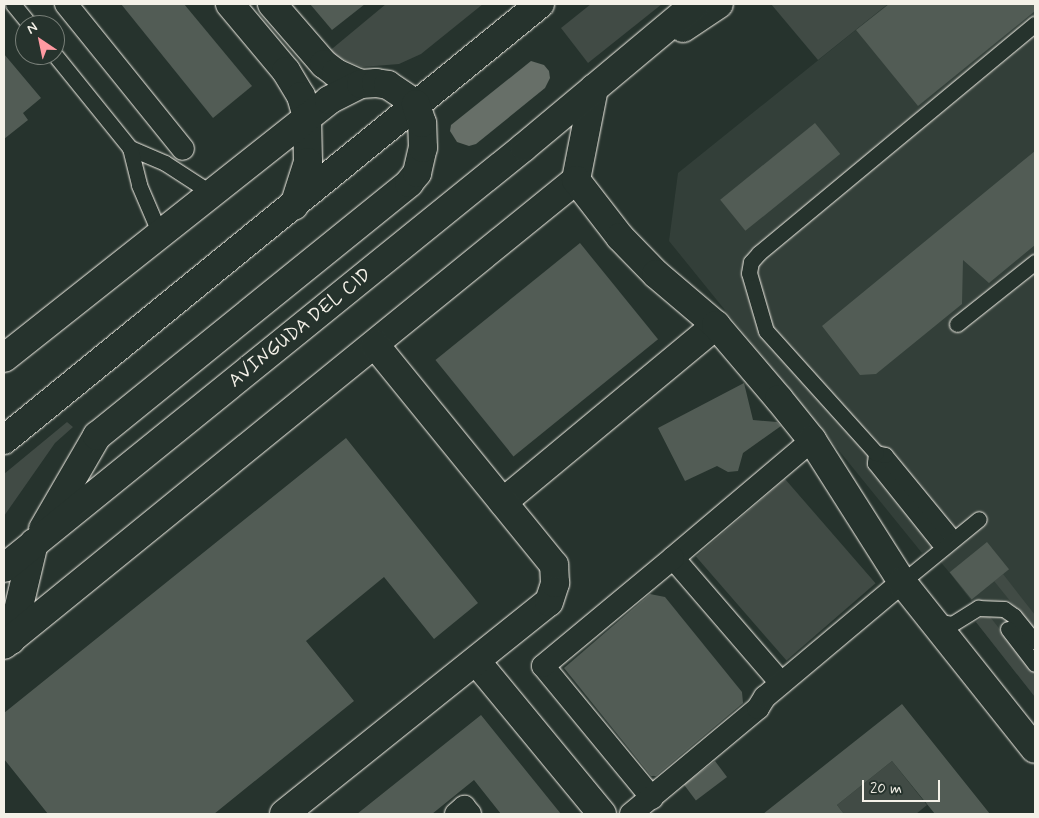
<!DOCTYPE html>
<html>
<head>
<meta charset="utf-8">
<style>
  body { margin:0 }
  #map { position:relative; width:1039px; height:818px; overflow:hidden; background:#26332d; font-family:Mynerve,sans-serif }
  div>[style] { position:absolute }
  .built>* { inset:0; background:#333f39 }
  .green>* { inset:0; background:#414b45; transform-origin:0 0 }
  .water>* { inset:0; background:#676f68 }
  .building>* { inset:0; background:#525c55; transform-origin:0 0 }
  .roads { filter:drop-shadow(0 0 1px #f4f1e8) drop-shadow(0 0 1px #f4f1e8) }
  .service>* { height:15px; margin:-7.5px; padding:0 7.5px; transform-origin:7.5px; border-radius:7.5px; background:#26332d }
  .pedestrian>* { height:22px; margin:-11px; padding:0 11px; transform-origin:11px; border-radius:11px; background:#26332d }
  .minor>* { height:28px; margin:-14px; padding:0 14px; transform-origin:14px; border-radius:14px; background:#26332d }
  .tertiary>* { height:28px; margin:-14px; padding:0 14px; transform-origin:14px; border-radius:14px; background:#26332d }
  .primary>* { height:28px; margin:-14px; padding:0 14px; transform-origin:14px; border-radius:14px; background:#26332d }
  span { translate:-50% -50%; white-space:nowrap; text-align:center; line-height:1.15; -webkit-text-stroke:4.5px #26332d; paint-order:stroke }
  .street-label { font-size:19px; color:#f4f1e8 }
  .frame { position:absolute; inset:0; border:5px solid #f4f1e8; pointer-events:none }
  .north { position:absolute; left:15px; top:15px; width:50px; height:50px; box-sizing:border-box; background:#26332d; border:1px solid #787f78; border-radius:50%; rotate:326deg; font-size:14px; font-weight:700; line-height:20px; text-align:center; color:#f4f1e8 }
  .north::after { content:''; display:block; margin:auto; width:18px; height:22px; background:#ff9aa2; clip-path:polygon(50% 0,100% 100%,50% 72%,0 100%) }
  .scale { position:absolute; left:862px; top:780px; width:78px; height:22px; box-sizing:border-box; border:2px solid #f4f1e8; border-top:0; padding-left:6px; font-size:15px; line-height:18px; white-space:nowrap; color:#f4f1e8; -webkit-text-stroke:4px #26332d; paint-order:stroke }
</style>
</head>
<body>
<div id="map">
  <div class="built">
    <i style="clip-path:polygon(888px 4px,1035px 4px,1035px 697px,976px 622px,983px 616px,949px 572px,929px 548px,922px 553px,669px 241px,678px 173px)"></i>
  </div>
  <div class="green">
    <i style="clip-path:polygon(386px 4px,483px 4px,421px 54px,399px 64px,362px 67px,327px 53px)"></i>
    <i style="clip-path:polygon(591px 4px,662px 4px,588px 63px,561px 28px)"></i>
    <i style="clip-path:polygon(771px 4px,888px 4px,818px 60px)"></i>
    <i style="clip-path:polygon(67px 422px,73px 427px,55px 443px,4px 516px,4px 474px)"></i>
    <i style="left:785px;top:479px;width:138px;height:118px;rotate:49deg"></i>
    <i style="clip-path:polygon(1003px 574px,1035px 615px,1035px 632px,994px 581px)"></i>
    <i style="clip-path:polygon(987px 613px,1035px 674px,1035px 697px,976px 622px)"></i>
    <i style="clip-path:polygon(892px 761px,927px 805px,916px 814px,844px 814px,837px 805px)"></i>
  </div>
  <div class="water">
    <i style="clip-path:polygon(531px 61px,544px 65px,549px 71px,550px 78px,545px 88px,476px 144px,469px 146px,457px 142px,450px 131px,451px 125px)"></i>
  </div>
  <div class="building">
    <i style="clip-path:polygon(121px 4px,184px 4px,252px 86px,213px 118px)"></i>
    <i style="clip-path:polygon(310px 4px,365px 4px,332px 30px)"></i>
    <i style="clip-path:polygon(889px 4px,1035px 4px,1035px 11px,918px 106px,856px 30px)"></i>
    <i style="clip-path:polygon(4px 54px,41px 98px,23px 113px,28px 120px,4px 139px)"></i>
    <i style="left:815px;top:123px;width:40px;height:122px;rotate:51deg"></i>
    <i style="clip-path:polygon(1035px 151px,1035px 245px,989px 283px,963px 260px,962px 304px,876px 374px,860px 375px,822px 326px)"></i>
    <i style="left:580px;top:243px;width:124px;height:186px;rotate:51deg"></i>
    <i style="clip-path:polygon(744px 383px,753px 420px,777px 422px,781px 426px,743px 453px,738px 471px,728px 472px,717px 466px,685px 481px,658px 428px)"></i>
    <i style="clip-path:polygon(346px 438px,478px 603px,434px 639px,384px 577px,306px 641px,354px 701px,214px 814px,48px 814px,4px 759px,4px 713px)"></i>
    <i style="left:987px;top:542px;width:35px;height:48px;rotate:51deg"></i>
    <i style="clip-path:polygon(650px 594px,665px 597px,742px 692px,743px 703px,656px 776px,651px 776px,564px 668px)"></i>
    <i style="clip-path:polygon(902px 704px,990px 814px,935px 814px,892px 761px,837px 805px,844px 814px,763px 814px)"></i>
    <i style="clip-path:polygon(481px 715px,561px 814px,501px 814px,474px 780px,432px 814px,357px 814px)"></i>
    <i style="left:715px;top:761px;width:20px;height:39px;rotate:53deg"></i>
  </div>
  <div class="roads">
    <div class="service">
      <i style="left:13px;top:4px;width:27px;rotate:51deg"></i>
      <i style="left:55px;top:55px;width:119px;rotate:51.1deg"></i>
      <i style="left:130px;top:148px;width:38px;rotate:23deg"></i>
      <i style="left:165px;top:163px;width:57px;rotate:32.9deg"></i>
      <i style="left:130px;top:148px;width:38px;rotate:76deg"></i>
      <i style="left:139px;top:185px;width:53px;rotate:66.8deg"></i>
      <i style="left:957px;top:324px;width:100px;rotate:-38.5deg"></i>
      <i style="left:876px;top:453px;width:10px;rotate:96deg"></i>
      <i style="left:875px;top:463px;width:101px;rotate:51.4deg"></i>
      <i style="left:949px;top:533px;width:101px;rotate:-129.4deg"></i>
      <i style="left:885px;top:455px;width:9px;rotate:-167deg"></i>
      <i style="left:876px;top:453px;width:164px;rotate:-132deg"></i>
      <i style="left:766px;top:331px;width:60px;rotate:-106.3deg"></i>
      <i style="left:749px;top:273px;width:11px;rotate:-80deg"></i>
      <i style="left:751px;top:262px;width:12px;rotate:-48deg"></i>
      <i style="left:759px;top:253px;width:359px;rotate:-39.7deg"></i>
      <i style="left:902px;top:582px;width:99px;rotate:-39.3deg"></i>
      <i style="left:934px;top:621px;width:18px;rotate:9deg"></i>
      <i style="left:952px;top:624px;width:31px;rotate:-32deg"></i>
      <i style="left:978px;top:608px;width:26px;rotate:2deg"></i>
      <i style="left:1004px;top:609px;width:12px;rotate:35deg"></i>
      <i style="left:1014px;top:616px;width:33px;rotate:51deg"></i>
      <i style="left:1008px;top:629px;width:44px;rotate:52.4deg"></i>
    </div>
    <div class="pedestrian">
      <i style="left:66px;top:4px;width:186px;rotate:51.1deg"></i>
      <i style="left:781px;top:683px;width:165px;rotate:-130.8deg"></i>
      <i style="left:673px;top:558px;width:182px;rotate:-40.3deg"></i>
      <i style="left:652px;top:798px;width:171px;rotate:-129.5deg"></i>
      <i style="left:543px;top:666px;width:169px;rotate:-39.7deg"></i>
      <i style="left:456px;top:814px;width:11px;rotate:-41deg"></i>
      <i style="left:464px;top:807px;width:9px;rotate:49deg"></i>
      <i style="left:631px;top:814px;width:165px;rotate:-39.8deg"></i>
      <i style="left:758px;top:708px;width:13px;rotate:-58deg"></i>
      <i style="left:765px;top:697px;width:179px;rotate:-40deg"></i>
    </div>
    <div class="minor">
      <i style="left:230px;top:4px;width:87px;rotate:50.1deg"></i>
      <i style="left:286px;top:71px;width:29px;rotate:59deg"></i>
      <i style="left:301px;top:96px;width:22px;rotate:74deg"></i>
      <i style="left:307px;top:117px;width:45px;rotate:88.7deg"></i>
      <i style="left:308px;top:162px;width:46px;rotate:107.7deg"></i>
      <i style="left:272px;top:4px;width:79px;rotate:49.1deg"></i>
      <i style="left:324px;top:64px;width:15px;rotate:37deg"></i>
      <i style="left:336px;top:73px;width:27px;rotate:24deg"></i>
      <i style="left:4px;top:358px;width:415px;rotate:-38.4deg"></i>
      <i style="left:329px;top:100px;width:36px;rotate:-27deg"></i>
      <i style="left:361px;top:84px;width:15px;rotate:-4deg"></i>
      <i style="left:376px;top:83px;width:12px;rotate:9deg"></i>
      <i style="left:388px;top:85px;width:34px;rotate:34deg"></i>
      <i style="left:503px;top:502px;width:277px;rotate:-39.7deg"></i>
      <i style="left:4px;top:639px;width:7px;rotate:8deg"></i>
      <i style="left:11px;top:640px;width:100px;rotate:-76.7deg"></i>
      <i style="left:4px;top:645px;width:737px;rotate:-39.11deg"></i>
      <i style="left:476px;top:661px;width:198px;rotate:50.5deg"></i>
      <i style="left:284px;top:814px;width:339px;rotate:-38.7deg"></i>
      <i style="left:549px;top:602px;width:20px;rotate:-72deg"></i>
      <i style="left:555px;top:583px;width:18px;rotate:-93deg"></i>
      <i style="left:554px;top:565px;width:284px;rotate:-129.1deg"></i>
    </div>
    <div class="tertiary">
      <i style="left:594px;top:88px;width:94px;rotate:101.1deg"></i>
      <i style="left:576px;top:180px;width:72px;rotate:52.3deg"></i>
      <i style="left:620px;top:237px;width:52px;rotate:45.8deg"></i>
      <i style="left:656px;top:274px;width:79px;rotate:40.4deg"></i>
      <i style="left:716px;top:325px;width:97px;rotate:49.6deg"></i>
      <i style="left:779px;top:399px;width:53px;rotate:51.2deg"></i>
      <i style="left:812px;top:440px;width:168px;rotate:57.6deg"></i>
      <i style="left:902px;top:582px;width:213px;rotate:51.5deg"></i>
    </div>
    <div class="primary">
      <i style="left:683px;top:28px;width:43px;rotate:-33.7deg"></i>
      <i style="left:4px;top:440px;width:691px;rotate:-39.13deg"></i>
      <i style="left:43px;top:529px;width:108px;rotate:-59.9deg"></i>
      <i style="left:97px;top:436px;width:402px;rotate:-39deg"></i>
      <i style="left:409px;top:183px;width:13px;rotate:-51deg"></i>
      <i style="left:417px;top:173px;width:26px;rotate:-77deg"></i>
      <i style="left:423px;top:148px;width:25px;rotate:-92deg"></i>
      <i style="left:422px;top:123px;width:20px;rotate:-108deg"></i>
      <i style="left:4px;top:568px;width:669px;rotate:-38.99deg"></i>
      <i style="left:524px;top:147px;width:223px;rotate:-39.9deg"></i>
    </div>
  </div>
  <div class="street-label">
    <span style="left:300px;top:328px;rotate:-39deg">AVINGUDA DEL CID</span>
  </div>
  <div class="frame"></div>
  <div class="north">N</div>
  <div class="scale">20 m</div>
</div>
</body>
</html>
